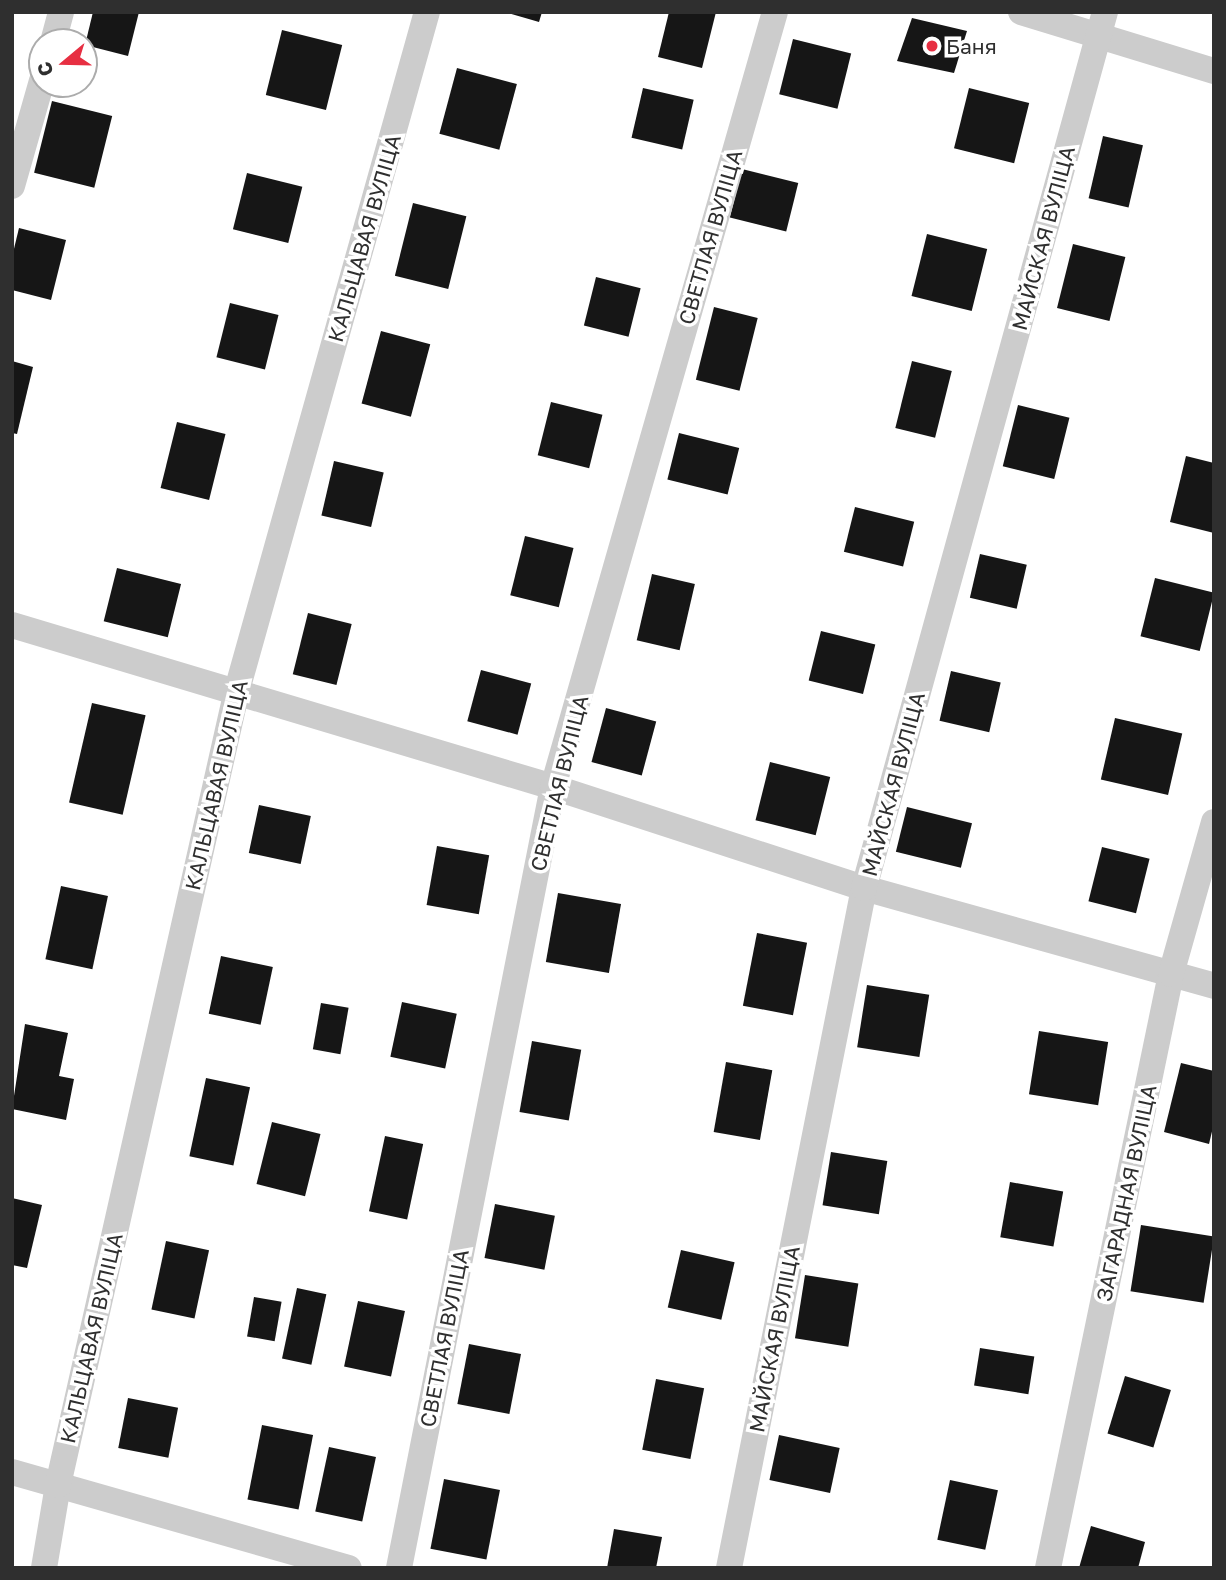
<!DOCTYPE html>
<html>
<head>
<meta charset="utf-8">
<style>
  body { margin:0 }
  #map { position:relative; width:1226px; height:1580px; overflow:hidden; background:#fff; font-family:"Golos Text",sans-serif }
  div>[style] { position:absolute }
  .building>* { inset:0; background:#161616; transform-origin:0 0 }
  .minor>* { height:26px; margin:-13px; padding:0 13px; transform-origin:13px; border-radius:13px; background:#ccc }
  .dots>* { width:19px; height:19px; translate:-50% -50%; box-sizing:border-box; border:4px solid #fff; border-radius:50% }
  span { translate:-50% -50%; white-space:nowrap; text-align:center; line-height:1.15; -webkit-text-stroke:7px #fff; paint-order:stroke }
  .poi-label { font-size:21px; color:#2f2f2f }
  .left { translate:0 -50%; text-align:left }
  .street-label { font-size:21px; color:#2f2f2f }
  .frame { position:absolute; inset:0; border:14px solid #2f2f2f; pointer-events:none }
  .north { position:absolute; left:28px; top:28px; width:70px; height:70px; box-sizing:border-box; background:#fff; border:2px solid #acacac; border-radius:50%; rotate:251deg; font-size:19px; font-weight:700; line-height:28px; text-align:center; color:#2f2f2f }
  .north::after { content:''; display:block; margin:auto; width:24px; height:32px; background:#e72f42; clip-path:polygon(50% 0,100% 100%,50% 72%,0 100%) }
</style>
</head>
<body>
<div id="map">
  <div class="building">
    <i style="clip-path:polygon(93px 12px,139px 12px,128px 56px,85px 45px)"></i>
    <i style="clip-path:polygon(505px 12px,542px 12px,539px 22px)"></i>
    <i style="clip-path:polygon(669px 12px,716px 12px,702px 68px,658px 57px)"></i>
    <i style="clip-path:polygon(912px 18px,967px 31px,954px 73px,897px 61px)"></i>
    <i style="left:282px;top:30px;width:62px;height:67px;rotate:14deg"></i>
    <i style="left:793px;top:39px;width:60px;height:57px;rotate:14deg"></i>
    <i style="left:457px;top:68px;width:62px;height:68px;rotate:15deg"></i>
    <i style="left:643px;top:88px;width:52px;height:51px;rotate:13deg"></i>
    <i style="left:969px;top:88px;width:62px;height:62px;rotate:14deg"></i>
    <i style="left:52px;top:101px;width:62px;height:74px;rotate:14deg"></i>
    <i style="left:1103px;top:136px;width:41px;height:64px;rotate:13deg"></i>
    <i style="left:742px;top:169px;width:58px;height:50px;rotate:14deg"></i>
    <i style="left:247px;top:173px;width:57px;height:58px;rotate:14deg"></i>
    <i style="left:413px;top:203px;width:55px;height:75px;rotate:14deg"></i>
    <i style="clip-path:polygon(19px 228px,66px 240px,51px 300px,12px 290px,12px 257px)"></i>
    <i style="left:927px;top:234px;width:62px;height:64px;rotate:14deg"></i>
    <i style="left:1073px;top:244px;width:54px;height:66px;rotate:14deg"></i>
    <i style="left:596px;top:277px;width:46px;height:50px;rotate:14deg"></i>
    <i style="left:230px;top:303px;width:50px;height:56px;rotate:14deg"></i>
    <i style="left:714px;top:307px;width:45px;height:75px;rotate:14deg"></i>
    <i style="left:381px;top:331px;width:51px;height:75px;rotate:15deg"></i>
    <i style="clip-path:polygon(12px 361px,33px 367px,17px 434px,12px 433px)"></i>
    <i style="left:912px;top:361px;width:41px;height:69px;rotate:14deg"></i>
    <i style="left:551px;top:402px;width:53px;height:55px;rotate:14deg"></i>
    <i style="left:1018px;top:405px;width:53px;height:63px;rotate:14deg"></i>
    <i style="left:177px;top:422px;width:50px;height:68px;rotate:14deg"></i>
    <i style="left:679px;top:433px;width:62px;height:48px;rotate:14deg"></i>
    <i style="clip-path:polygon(1186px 456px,1214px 463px,1214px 533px,1170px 522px)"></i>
    <i style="left:334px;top:461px;width:51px;height:56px;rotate:13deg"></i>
    <i style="left:855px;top:507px;width:61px;height:46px;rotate:14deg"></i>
    <i style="left:525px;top:536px;width:50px;height:61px;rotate:14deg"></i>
    <i style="left:980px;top:554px;width:48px;height:45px;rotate:13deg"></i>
    <i style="left:117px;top:568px;width:66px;height:55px;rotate:14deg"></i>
    <i style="left:652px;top:574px;width:44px;height:68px;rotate:13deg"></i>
    <i style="left:1155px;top:578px;width:61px;height:60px;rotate:14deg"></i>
    <i style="left:308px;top:613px;width:45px;height:63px;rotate:14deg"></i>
    <i style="left:821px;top:631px;width:56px;height:51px;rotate:14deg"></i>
    <i style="left:481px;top:670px;width:52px;height:53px;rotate:15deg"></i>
    <i style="left:951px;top:671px;width:51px;height:51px;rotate:13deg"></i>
    <i style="left:92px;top:703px;width:55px;height:102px;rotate:13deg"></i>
    <i style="left:606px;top:708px;width:52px;height:56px;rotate:15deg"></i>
    <i style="left:1115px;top:718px;width:69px;height:63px;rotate:13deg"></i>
    <i style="left:770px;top:762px;width:62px;height:60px;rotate:14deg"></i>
    <i style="left:259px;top:805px;width:53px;height:49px;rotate:12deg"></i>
    <i style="left:907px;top:807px;width:67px;height:46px;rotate:14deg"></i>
    <i style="left:437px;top:846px;width:53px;height:60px;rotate:10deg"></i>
    <i style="left:1102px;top:847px;width:49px;height:56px;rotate:14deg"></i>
    <i style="left:61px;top:886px;width:48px;height:75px;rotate:12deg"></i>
    <i style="left:558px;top:893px;width:64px;height:70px;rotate:10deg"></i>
    <i style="left:757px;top:933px;width:51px;height:74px;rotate:11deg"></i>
    <i style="left:221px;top:956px;width:53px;height:59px;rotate:12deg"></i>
    <i style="left:867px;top:985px;width:63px;height:63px;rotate:9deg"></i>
    <i style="left:402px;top:1002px;width:56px;height:56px;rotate:12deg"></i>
    <i style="left:321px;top:1003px;width:28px;height:47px;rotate:10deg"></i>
    <i style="clip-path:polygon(25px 1024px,68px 1033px,59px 1076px,74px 1079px,66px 1120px,12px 1109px)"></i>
    <i style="left:1039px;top:1031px;width:70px;height:64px;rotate:9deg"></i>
    <i style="left:532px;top:1041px;width:50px;height:72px;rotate:10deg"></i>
    <i style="left:726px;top:1062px;width:47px;height:71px;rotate:10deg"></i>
    <i style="clip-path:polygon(1181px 1063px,1214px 1071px,1214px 1123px,1209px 1144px,1164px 1132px)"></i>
    <i style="left:206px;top:1078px;width:45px;height:80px;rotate:12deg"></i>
    <i style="left:272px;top:1122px;width:50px;height:64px;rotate:14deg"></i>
    <i style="left:385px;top:1136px;width:39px;height:77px;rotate:12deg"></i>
    <i style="left:831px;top:1152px;width:57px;height:54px;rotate:9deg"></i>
    <i style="left:1010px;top:1182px;width:54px;height:56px;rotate:10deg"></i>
    <i style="clip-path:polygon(12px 1198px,42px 1205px,27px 1268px,12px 1265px)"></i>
    <i style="left:495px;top:1204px;width:61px;height:55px;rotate:11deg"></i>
    <i style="left:1141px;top:1225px;width:74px;height:67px;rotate:9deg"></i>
    <i style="left:166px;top:1241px;width:44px;height:70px;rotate:12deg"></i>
    <i style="left:681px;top:1250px;width:55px;height:59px;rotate:13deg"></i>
    <i style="left:805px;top:1275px;width:54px;height:64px;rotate:9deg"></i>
    <i style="left:297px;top:1288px;width:30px;height:72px;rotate:12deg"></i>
    <i style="left:254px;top:1297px;width:28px;height:40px;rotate:10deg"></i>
    <i style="left:358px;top:1301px;width:48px;height:67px;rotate:12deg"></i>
    <i style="left:469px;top:1344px;width:53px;height:61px;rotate:11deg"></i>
    <i style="left:980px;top:1348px;width:55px;height:38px;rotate:9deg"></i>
    <i style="left:1125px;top:1376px;width:48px;height:60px;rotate:17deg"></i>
    <i style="left:656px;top:1379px;width:49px;height:72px;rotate:11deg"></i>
    <i style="left:128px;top:1398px;width:51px;height:51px;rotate:11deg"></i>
    <i style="left:262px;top:1425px;width:52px;height:76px;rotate:11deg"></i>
    <i style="left:779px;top:1435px;width:62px;height:46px;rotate:12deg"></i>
    <i style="left:329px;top:1447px;width:48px;height:66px;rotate:12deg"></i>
    <i style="left:444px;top:1479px;width:57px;height:71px;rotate:11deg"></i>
    <i style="left:950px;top:1480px;width:49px;height:61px;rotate:12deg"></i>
    <i style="clip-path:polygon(1091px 1526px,1145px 1542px,1138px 1568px,1079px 1568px)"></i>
    <i style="clip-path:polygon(614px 1529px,662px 1537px,656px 1568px,607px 1568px)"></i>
  </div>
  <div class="minor">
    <i style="left:1021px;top:12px;width:202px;rotate:17deg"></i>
    <i style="left:53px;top:42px;width:31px;rotate:-75deg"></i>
    <i style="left:12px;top:186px;width:109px;rotate:-74.1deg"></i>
    <i style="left:12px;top:625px;width:565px;rotate:16.67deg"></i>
    <i style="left:553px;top:787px;width:327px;rotate:18deg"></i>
    <i style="left:864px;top:888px;width:363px;rotate:15.6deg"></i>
    <i style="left:12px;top:1472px;width:350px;rotate:15.9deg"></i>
    <i style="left:44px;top:1568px;width:84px;rotate:-80.4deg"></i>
    <i style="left:58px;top:1485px;width:815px;rotate:-77.31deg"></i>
    <i style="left:237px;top:690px;width:704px;rotate:-74.35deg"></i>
    <i style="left:399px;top:1568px;width:796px;rotate:-78.85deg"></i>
    <i style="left:553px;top:787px;width:806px;rotate:-74.02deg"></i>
    <i style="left:729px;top:1568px;width:693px;rotate:-78.77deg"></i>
    <i style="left:864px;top:888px;width:909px;rotate:-74.62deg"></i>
    <i style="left:1048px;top:1568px;width:607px;rotate:-78.3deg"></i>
    <i style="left:1171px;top:974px;width:158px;rotate:-74.2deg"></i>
  </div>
  <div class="dots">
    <i style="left:932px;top:46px;background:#e72f42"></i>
  </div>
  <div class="poi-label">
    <span class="left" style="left:946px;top:46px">Баня</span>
  </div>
  <div class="street-label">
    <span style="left:710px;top:237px;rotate:-74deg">СВЕТЛАЯ ВУЛІЦА</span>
    <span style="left:364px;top:238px;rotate:-74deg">КАЛЬЦАВАЯ ВУЛІЦА</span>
    <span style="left:1043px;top:238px;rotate:-75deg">МАЙСКАЯ ВУЛІЦА</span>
    <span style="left:559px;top:783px;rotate:-76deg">СВЕТЛАЯ ВУЛІЦА</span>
    <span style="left:893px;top:784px;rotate:-75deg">МАЙСКАЯ ВУЛІЦА</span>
    <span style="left:216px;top:785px;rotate:-77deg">КАЛЬЦАВАЯ ВУЛІЦА</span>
    <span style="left:1126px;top:1193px;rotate:-78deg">ЗАГАРАДНАЯ ВУЛІЦА</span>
    <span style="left:91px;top:1338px;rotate:-77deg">КАЛЬЦАВАЯ ВУЛІЦА</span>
    <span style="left:444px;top:1338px;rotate:-79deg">СВЕТЛАЯ ВУЛІЦА</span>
    <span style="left:774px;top:1339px;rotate:-79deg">МАЙСКАЯ ВУЛІЦА</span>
  </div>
  <div class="frame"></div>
  <div class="north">С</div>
</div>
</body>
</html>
